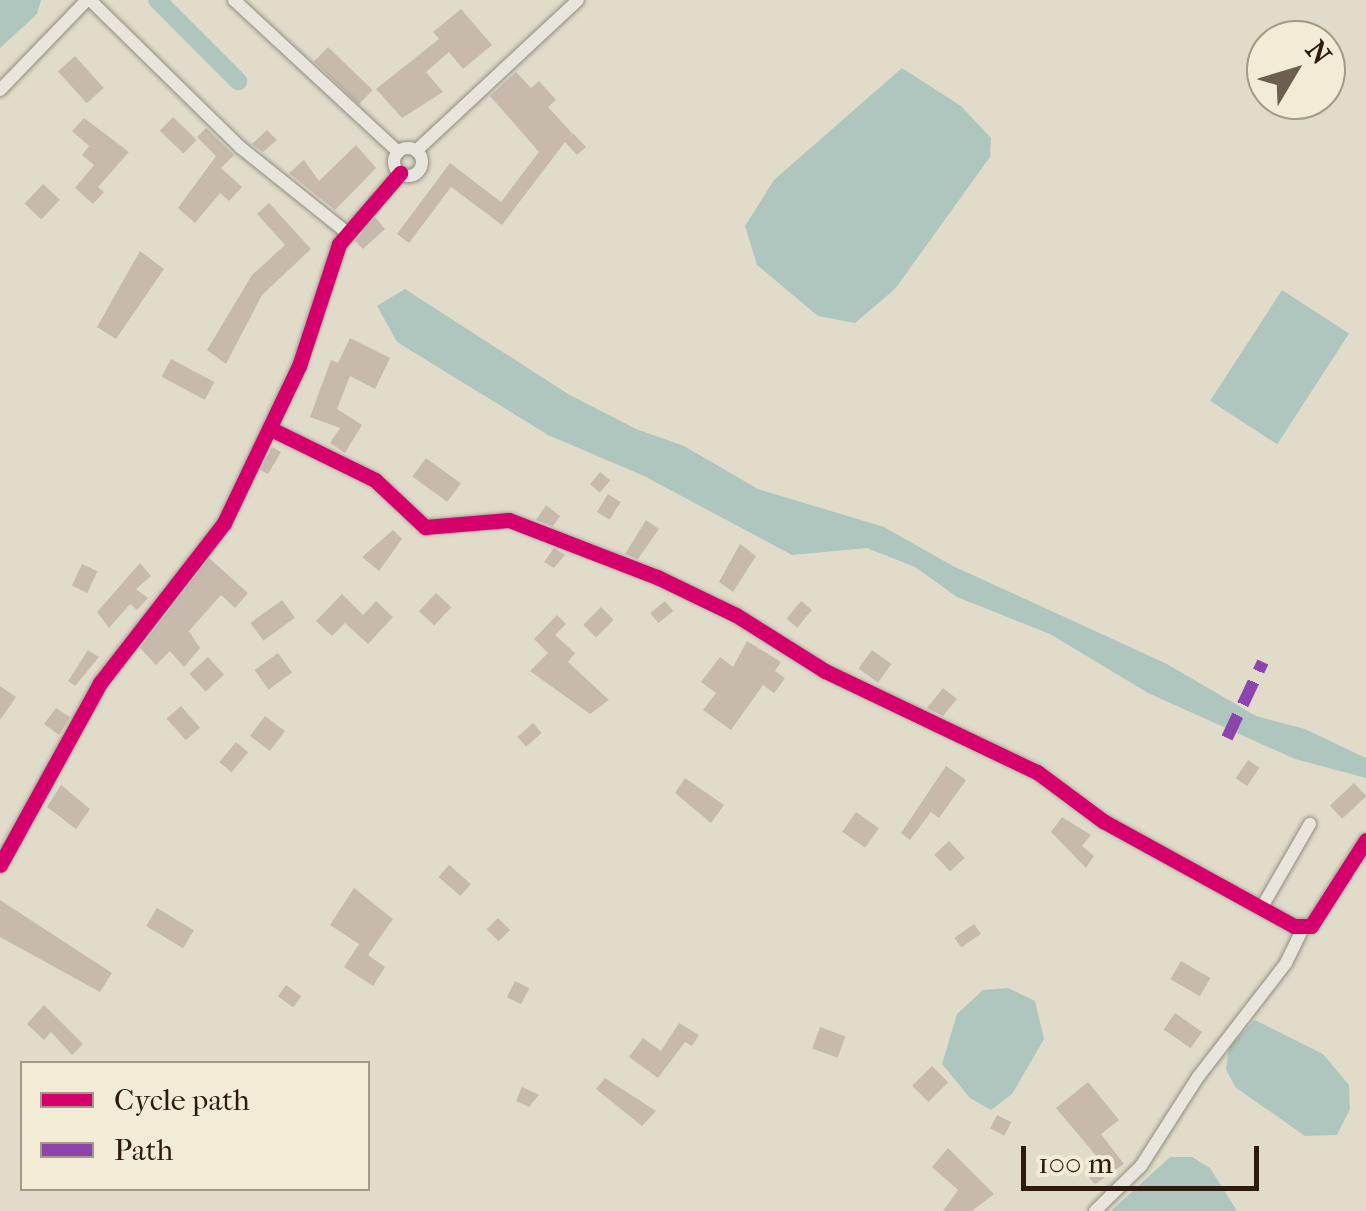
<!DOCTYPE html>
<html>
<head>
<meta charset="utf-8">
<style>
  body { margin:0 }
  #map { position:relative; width:1366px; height:1211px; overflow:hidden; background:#e1dcca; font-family:"IM FELL French Canon",serif }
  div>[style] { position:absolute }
  .water>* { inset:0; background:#afc6be; transform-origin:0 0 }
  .canal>* { height:18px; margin:-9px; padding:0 9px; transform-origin:9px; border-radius:9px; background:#afc6be }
  .building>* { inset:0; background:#c7baac; transform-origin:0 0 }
  .roads { filter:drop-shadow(0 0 2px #928d81) drop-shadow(0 0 2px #928d81) }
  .street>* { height:12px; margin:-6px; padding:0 6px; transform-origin:6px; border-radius:6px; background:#e8e5dc }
  .street>.ring { margin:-6px; padding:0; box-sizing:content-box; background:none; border:12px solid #e8e5dc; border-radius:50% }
  .quiet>* { height:12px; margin-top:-6px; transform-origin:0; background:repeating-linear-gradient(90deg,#8e44ad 0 25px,transparent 0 37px) }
  .cycleway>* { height:15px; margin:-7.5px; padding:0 7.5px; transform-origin:7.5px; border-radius:7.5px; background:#d6006c }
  span { translate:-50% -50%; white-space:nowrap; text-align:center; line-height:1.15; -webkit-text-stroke:10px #f2ecd6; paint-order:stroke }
  .legend { position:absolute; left:20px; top:1061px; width:350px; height:130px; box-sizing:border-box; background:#f2ecd6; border:2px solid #a49886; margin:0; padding:12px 18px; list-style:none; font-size:30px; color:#2e1b0f }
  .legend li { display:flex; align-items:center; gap:20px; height:50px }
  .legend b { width:50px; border:2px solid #a49886 }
  .north { position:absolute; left:1246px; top:20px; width:100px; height:100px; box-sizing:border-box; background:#f2ecd6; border:2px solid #a49886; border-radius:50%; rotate:52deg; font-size:28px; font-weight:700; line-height:40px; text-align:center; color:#2e1b0f }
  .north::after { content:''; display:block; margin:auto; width:35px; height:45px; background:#6d5f50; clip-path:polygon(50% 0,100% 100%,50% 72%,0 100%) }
  .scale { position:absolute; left:1021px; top:1146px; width:238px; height:45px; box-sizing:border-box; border:5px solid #2e1b0f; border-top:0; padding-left:12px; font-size:30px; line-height:35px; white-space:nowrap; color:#2e1b0f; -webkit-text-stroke:8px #f2ecd6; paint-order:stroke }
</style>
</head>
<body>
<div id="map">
  <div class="water">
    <i style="clip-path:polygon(0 0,41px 0,37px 14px,0 48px)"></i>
    <i style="clip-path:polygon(902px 68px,961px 106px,991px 138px,990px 157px,895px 289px,855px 323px,818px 316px,757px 265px,745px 226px,774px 180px)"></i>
    <i style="clip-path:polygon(405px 289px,568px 394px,636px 429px,684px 446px,758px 489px,884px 527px,953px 566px,1167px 664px,1256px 716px,1305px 729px,1366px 758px,1366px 778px,1295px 759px,1148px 693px,1050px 634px,957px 597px,915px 567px,867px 548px,792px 555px,644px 476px,548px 435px,397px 342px,377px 306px)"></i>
    <i style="left:1282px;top:290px;width:80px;height:132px;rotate:33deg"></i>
    <i style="clip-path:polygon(1008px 988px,1035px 1001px,1044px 1039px,1012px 1094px,991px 1110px,970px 1098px,942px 1064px,957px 1014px,983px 990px)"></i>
    <i style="clip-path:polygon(1255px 1020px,1323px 1054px,1349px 1085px,1350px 1109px,1337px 1135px,1305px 1136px,1235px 1087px,1226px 1069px,1229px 1047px)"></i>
    <i style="clip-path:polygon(1170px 1157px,1192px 1157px,1210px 1168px,1237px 1211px,1111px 1211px)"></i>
  </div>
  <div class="canal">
    <i style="left:157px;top:0;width:115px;rotate:45deg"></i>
  </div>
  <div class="building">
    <i style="clip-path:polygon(461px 9px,492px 45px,463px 69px,449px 52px,426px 72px,443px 92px,402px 118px,376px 89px,439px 39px,433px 32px)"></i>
    <i style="left:328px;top:47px;width:62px;height:20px;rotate:44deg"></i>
    <i style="left:75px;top:56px;width:43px;height:23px;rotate:48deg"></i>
    <i style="clip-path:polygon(516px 72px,531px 88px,539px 81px,556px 100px,548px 107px,572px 133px,568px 138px,573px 133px,586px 147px,577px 155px,565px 142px,502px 225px,451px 187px,409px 243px,397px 234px,450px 163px,501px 202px,539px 152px,490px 96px)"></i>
    <i style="left:173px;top:117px;width:33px;height:19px;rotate:44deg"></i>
    <i style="clip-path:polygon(84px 118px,129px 152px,98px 187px,104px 192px,93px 204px,75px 188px,94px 165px,82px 155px,89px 146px,72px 131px)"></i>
    <i style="clip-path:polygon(206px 128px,234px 155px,221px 168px,242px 187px,229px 201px,220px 193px,195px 223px,178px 208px,216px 156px,197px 137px)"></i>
    <i style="clip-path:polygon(267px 130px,277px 140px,263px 152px,252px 144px)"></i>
    <i style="clip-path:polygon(356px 145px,376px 168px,335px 210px,289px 173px,304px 160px,319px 181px)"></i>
    <i style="left:43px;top:184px;width:23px;height:27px;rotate:43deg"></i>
    <i style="clip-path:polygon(269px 203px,311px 249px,262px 295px,226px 364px,207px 350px,252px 275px,285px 245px,257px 214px)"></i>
    <i style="clip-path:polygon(375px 217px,385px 229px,363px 249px,355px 241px)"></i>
    <i style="clip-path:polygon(140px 251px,164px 269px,116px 339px,97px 327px)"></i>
    <i style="clip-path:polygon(350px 338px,390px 358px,375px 389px,350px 376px,337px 409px,362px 425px,345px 453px,330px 443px,340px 428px,310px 417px,331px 360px,338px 363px)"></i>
    <i style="left:171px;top:359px;width:49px;height:20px;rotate:28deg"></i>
    <i style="clip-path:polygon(272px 447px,281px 452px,268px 474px,260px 470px)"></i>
    <i style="left:426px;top:458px;width:43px;height:23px;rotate:36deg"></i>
    <i style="left:600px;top:472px;width:13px;height:16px;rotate:39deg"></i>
    <i style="left:608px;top:494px;width:15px;height:21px;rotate:32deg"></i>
    <i style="clip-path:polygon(546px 505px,560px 516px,553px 526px,536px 520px)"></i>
    <i style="clip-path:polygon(646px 520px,659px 529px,638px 559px,625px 554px)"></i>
    <i style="clip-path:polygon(393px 530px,402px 539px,379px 571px,362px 557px)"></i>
    <i style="clip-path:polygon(740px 544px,756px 556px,733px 592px,719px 582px)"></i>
    <i style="clip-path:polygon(554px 548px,565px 555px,554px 568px,544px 562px)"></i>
    <i style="clip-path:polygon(209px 558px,248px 593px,235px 608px,221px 595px,189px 631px,200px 648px,184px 667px,170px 651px,156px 665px,140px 648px)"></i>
    <i style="clip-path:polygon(140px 563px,151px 576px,136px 589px,148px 598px,137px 610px,130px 604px,109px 628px,97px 612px)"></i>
    <i style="left:82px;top:564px;width:17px;height:24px;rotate:25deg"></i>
    <i style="left:436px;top:593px;width:21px;height:25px;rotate:43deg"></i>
    <i style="clip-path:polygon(342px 594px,363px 615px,376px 601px,393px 617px,368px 644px,345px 623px,332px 636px,316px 621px)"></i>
    <i style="left:282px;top:600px;width:22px;height:39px;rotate:54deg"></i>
    <i style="left:665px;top:601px;width:13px;height:19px;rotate:51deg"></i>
    <i style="left:801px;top:601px;width:14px;height:23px;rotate:39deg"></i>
    <i style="left:601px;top:607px;width:18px;height:25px;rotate:45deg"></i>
    <i style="clip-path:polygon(557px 615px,566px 624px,555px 635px,575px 653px,568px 662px,609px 700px,590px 714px,530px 671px,548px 653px,534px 639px)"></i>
    <i style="clip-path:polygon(747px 641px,781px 662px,775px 671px,785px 678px,774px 693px,763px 685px,731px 730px,703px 710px,716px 693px,701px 682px,720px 657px,733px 667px)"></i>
    <i style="clip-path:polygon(88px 650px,99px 657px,75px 686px,68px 681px)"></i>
    <i style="left:872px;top:650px;width:24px;height:23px;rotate:36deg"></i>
    <i style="left:278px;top:653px;width:24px;height:29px;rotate:54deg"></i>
    <i style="left:208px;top:657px;width:24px;height:25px;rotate:48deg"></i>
    <i style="clip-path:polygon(0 686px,16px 697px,0 720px)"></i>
    <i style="clip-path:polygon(943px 688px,957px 699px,943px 716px,927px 708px)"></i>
    <i style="left:181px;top:706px;width:29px;height:19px;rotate:49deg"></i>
    <i style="clip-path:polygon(56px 708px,70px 717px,59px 735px,44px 724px)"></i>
    <i style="left:265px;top:716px;width:25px;height:25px;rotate:37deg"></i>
    <i style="left:533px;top:723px;width:13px;height:21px;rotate:48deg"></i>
    <i style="left:236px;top:742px;width:16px;height:26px;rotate:40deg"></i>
    <i style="left:1248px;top:760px;width:14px;height:22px;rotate:34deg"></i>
    <i style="clip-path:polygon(946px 766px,966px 780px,939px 818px,931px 812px,910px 840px,901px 833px)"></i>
    <i style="clip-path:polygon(685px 778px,724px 805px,711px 823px,675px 793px)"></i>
    <i style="left:1354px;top:783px;width:18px;height:33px;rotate:47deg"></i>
    <i style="clip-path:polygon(61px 785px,90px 809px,76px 829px,47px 807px)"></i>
    <i style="left:856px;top:812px;width:28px;height:24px;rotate:35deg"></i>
    <i style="clip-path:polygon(1062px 817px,1091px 835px,1082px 846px,1094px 856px,1086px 868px,1051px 832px)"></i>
    <i style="left:949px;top:841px;width:23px;height:20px;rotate:47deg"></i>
    <i style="left:449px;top:865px;width:29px;height:16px;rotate:41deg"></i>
    <i style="clip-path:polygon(354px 888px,393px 919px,368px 955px,385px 967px,373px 986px,344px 967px,359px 944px,330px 925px)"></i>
    <i style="clip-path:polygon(0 900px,112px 973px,100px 992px,0 937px)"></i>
    <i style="left:157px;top:908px;width:43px;height:21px;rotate:31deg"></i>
    <i style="left:498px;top:918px;width:17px;height:16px;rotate:45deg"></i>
    <i style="left:974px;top:924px;width:12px;height:24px;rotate:55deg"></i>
    <i style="left:1181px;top:961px;width:34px;height:21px;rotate:30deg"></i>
    <i style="left:515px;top:981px;width:16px;height:18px;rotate:27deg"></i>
    <i style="left:286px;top:985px;width:19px;height:14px;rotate:36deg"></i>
    <i style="clip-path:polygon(44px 1005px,83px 1044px,72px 1055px,51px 1032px,44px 1040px,27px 1024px)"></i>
    <i style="left:1175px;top:1013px;width:33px;height:20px;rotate:35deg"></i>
    <i style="clip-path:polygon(679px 1023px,699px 1035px,692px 1046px,685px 1042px,658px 1078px,629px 1057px,643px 1038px,661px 1051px)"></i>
    <i style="left:820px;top:1027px;width:27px;height:23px;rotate:20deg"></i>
    <i style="left:932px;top:1066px;width:23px;height:28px;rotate:45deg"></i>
    <i style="clip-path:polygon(605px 1078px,656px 1111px,642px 1126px,596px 1089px)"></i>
    <i style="clip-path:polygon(1088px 1082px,1119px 1120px,1101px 1134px,1124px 1164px,1095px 1184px,1084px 1172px,1098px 1158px,1056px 1108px)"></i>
    <i style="clip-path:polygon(522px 1087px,539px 1095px,529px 1107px,516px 1101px)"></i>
    <i style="left:997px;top:1115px;width:16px;height:15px;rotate:27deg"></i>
    <i style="clip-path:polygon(948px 1148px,994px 1194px,972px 1211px,943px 1211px,958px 1190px,932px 1167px)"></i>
  </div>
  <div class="roads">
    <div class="street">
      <i style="left:90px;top:0;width:210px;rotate:44.4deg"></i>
      <i style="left:240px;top:147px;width:136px;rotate:38.7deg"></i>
      <i style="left:234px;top:0;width:224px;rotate:42.8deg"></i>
      <i style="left:0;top:90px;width:125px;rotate:-46deg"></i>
      <i class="ring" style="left:394px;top:148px;width:16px;height:16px"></i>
      <i style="left:416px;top:151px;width:221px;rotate:-43deg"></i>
      <i style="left:271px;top:429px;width:116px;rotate:26.1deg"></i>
      <i style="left:375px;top:480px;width:69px;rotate:43.2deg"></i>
      <i style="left:425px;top:527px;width:84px;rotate:-4.8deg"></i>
      <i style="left:509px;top:520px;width:159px;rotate:21.1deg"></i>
      <i style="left:657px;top:577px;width:88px;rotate:25.7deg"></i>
      <i style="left:736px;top:615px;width:105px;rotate:32.2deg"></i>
      <i style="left:825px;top:671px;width:235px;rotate:25.5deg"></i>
      <i style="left:1037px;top:772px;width:82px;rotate:36.6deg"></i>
      <i style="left:1103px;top:821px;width:218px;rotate:28.8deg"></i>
      <i style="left:1294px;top:926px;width:17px"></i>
      <i style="left:1311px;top:926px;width:102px;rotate:-57.4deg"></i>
      <i style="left:0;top:865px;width:208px;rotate:-61.2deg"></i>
      <i style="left:100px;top:683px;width:202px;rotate:-52.2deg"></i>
      <i style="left:224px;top:523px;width:174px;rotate:-64.5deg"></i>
      <i style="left:299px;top:366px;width:128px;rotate:-71.8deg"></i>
      <i style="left:339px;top:244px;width:94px;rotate:-49.3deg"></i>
      <i style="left:1262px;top:907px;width:96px;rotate:-60deg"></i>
      <i style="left:1095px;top:1211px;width:64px;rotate:-44.4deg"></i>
      <i style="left:1141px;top:1166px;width:106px;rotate:-57.4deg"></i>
      <i style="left:1198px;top:1077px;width:144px;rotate:-52.3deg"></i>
      <i style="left:1286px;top:963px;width:39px;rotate:-64deg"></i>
    </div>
  </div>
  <div class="quiet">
    <i style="left:1227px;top:738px;width:84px;rotate:-64.7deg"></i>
  </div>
  <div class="cycleway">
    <i style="left:271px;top:429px;width:116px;rotate:26.1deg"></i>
    <i style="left:375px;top:480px;width:69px;rotate:43.2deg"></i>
    <i style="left:425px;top:527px;width:84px;rotate:-4.8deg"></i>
    <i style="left:509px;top:520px;width:159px;rotate:21.1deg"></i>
    <i style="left:657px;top:577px;width:88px;rotate:25.7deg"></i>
    <i style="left:736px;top:615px;width:105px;rotate:32.2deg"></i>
    <i style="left:825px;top:671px;width:235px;rotate:25.5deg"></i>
    <i style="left:1037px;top:772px;width:82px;rotate:36.6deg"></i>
    <i style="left:1103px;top:821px;width:218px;rotate:28.8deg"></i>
    <i style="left:1294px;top:926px;width:17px"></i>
    <i style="left:1311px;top:926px;width:102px;rotate:-57.4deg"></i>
    <i style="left:0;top:865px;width:208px;rotate:-61.2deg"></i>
    <i style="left:100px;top:683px;width:202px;rotate:-52.2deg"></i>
    <i style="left:224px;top:523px;width:174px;rotate:-64.5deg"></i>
    <i style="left:299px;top:366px;width:128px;rotate:-71.8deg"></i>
    <i style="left:339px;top:244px;width:94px;rotate:-49.3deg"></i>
  </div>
  <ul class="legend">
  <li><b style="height:12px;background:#d6006c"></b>Cycle path</li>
  <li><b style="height:12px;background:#8e44ad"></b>Path</li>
  </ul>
  <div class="north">N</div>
  <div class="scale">100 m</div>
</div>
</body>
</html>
